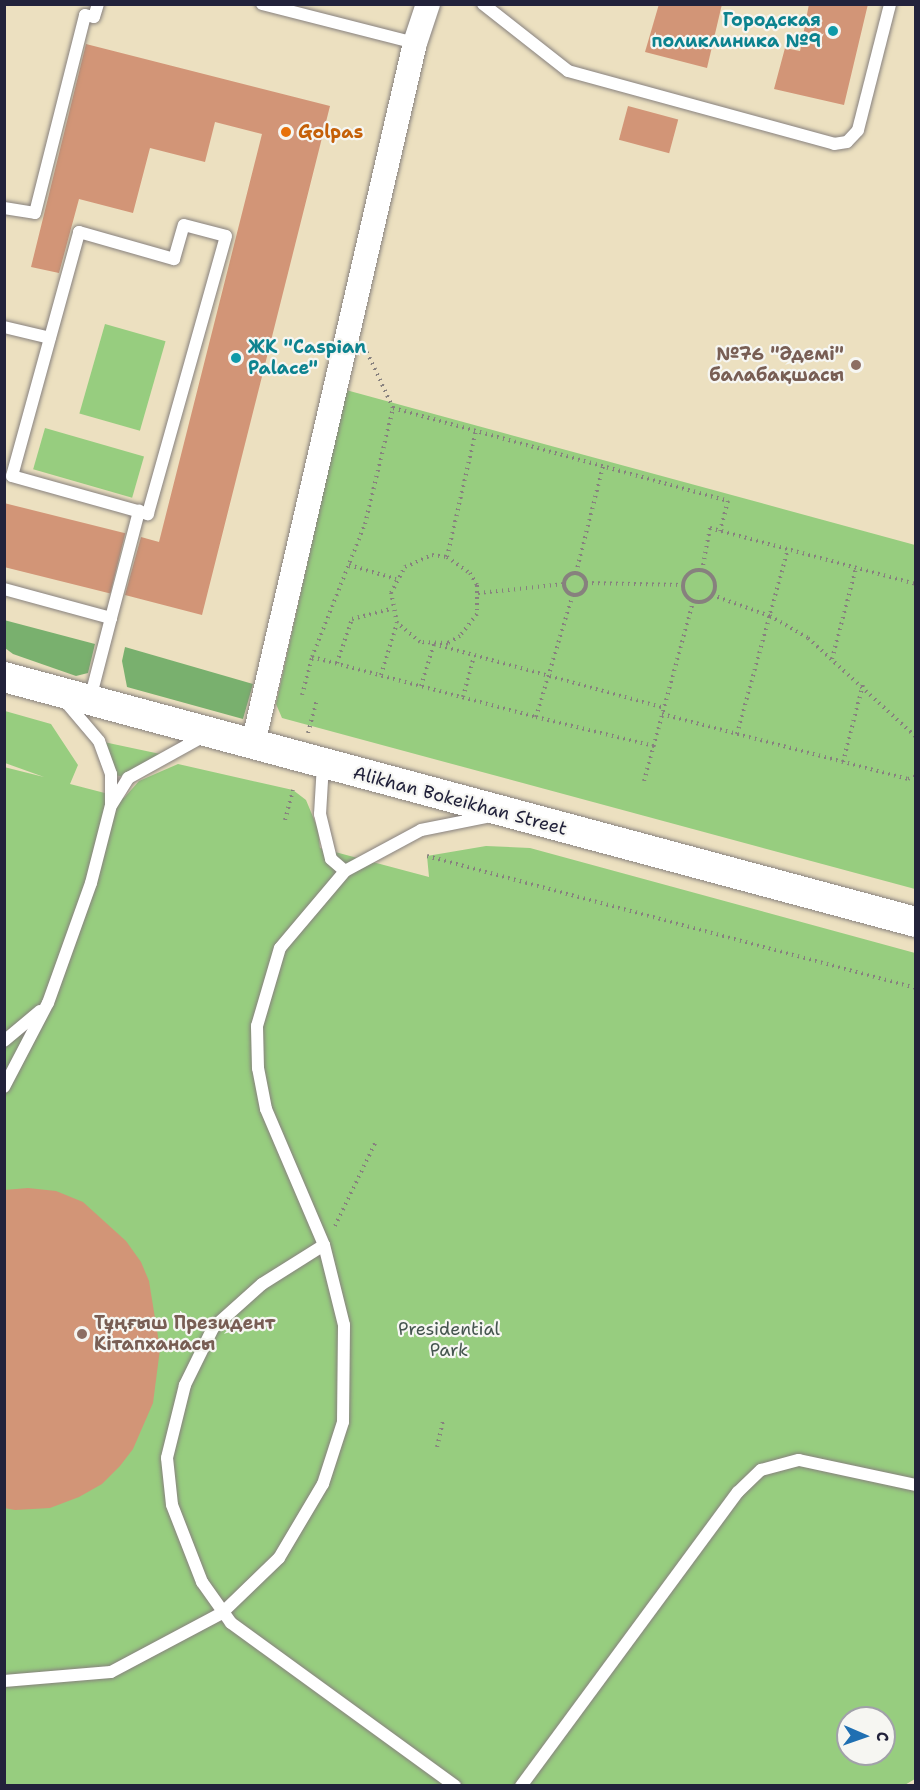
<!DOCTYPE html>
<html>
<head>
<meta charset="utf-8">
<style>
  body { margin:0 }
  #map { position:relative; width:920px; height:1790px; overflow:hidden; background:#ece0c0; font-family:"Shantell Sans",sans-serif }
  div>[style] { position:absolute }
  .green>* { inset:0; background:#97cd7f; transform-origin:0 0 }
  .forest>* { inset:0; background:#79b06e }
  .building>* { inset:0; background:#d29577; transform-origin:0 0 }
  .path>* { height:4px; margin-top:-2px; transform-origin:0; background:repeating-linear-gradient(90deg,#87817e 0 1.5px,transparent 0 6px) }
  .path>.ring { margin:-2px; padding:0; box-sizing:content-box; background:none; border:4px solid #87817e; border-radius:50% }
  .roads { filter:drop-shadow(0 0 2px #87817e) drop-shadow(0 0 2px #87817e) }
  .service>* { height:12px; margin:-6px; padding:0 6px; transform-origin:6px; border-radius:6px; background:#fff }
  .minor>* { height:24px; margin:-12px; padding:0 12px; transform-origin:12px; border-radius:12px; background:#fff }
  .tertiary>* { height:30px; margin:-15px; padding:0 15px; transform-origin:15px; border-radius:15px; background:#fff }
  .dots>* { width:16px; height:16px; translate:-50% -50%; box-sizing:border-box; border:3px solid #f6f6f2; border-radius:50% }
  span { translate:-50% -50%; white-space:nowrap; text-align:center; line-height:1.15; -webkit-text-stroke:4.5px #f6f6f2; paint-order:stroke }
  .culture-label { font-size:18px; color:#0d838f; font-weight:700 }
  .right { translate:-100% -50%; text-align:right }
  .left { translate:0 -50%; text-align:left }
  .food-label { font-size:18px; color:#c56008; font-weight:700 }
  .education-label { font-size:18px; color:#785e54; font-weight:700 }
  .street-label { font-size:18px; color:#22223b }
  .park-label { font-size:18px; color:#45554f }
  .frame { position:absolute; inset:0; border:6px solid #22223b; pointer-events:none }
  .north { position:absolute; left:836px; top:1706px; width:60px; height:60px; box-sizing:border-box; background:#f6f6f2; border:2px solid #a1a1a9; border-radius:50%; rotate:92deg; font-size:16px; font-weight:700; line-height:24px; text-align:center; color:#22223b }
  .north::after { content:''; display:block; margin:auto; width:21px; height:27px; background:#1f6fb2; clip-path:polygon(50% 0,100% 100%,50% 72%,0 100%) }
</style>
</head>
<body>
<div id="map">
  <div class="green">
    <i style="left:105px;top:324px;width:63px;height:93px;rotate:16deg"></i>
    <i style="clip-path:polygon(346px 390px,915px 545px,915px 889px,282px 718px,276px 704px)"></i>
    <i style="left:45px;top:428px;width:103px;height:43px;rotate:16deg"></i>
    <i style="clip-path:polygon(evenodd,5px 711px,51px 724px,78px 765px,70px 784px,124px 798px,139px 781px,178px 764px,293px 790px,306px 800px,318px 829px,320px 848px,429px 877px,427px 856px,486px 846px,530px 848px,915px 953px,915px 1779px,903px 1786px,5px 1785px,4px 767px,44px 777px,5px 763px,5px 711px,848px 1718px,884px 1718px,884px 1754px,848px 1754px,848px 1718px)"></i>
    <i style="clip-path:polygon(99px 741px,165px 755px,128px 778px,111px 774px)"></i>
  </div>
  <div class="forest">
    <i style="clip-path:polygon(4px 620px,95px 644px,88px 673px,76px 676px,13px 654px,5px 648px)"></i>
    <i style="clip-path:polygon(125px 647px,253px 684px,243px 719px,127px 687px,122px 661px)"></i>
  </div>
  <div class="building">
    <i style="clip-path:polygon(659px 4px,722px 4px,707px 68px,645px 52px)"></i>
    <i style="clip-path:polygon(809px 4px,868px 4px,844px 105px,774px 89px,785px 48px,800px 51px)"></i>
    <i style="clip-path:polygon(86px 44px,330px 106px,202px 615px,125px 595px,141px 537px,159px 542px,262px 134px,215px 122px,205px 162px,150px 148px,133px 213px,79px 199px,59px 273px,31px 267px)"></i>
    <i style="left:628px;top:106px;width:52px;height:35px;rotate:15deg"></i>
    <i style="left:4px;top:503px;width:125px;height:62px;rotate:14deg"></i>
    <i style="clip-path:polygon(28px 1188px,56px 1191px,83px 1202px,126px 1241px,141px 1262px,149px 1281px,160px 1349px,153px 1403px,133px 1449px,120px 1466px,102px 1484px,79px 1497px,50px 1508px,15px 1510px,4px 1508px,4px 1190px)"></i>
  </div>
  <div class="path">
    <i style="left:367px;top:352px;width:62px;rotate:65.1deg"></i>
    <i style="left:447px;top:557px;width:130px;rotate:-77.1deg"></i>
    <i style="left:349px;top:565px;width:49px;rotate:16.6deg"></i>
    <i class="ring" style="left:683px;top:570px;width:28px;height:28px"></i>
    <i style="left:702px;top:571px;width:44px;rotate:-79.5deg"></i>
    <i style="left:710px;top:528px;width:213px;rotate:15.2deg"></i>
    <i style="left:576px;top:573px;width:110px;rotate:-75.8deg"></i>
    <i class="ring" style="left:564px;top:573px;width:18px;height:18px"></i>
    <i style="left:586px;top:583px;width:97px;rotate:1.2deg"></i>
    <i style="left:478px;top:593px;width:87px;rotate:-5.9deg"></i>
    <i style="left:712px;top:595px;width:62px;rotate:19.9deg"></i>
    <i style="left:770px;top:616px;width:44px;rotate:30.1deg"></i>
    <i style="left:808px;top:638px;width:147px;rotate:42.5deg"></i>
    <i style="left:312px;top:657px;width:143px;rotate:-68.3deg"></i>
    <i style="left:365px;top:524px;width:119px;rotate:-76.4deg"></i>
    <i style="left:393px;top:408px;width:348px;rotate:15.5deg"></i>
    <i style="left:728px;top:501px;width:31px;rotate:105deg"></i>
    <i style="left:832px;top:659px;width:94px;rotate:-75.2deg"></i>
    <i style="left:337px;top:663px;width:46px;rotate:-71.2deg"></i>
    <i style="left:352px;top:619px;width:40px;rotate:-14.4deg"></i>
    <i style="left:381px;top:675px;width:54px;rotate:-72.9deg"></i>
    <i style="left:397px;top:623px;width:31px;rotate:-101deg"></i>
    <i style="left:391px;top:593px;width:30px;rotate:-62deg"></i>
    <i style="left:405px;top:567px;width:30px;rotate:-24deg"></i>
    <i style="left:432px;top:555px;width:15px;rotate:8deg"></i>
    <i style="left:447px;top:557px;width:28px;rotate:35deg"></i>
    <i style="left:470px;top:573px;width:14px;rotate:60deg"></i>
    <i style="left:477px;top:585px;width:29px;rotate:90deg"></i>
    <i style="left:477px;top:614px;width:28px;rotate:128deg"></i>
    <i style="left:460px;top:636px;width:14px;rotate:150deg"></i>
    <i style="left:448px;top:643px;width:28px;rotate:-178deg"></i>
    <i style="left:420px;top:642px;width:30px;rotate:-140deg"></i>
    <i style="left:421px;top:686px;width:44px;rotate:-72.8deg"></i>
    <i style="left:434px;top:644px;width:239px;rotate:15.5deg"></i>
    <i style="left:302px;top:695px;width:39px;rotate:-75deg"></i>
    <i style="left:312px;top:657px;width:232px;rotate:15deg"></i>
    <i style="left:536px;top:717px;width:128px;rotate:-73.3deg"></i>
    <i style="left:463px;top:697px;width:42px;rotate:-75deg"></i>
    <i style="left:662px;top:714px;width:254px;rotate:14.8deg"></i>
    <i style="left:908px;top:779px;width:9px;rotate:-21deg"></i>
    <i style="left:536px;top:717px;width:122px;rotate:13.8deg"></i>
    <i style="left:308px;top:733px;width:35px;rotate:-75deg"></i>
    <i style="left:737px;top:734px;width:192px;rotate:-74.6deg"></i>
    <i style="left:843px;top:762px;width:81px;rotate:-75.6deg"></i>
    <i style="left:644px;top:781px;width:186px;rotate:-74.7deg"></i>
    <i style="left:285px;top:820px;width:31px;rotate:-75deg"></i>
    <i style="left:427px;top:856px;width:507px;rotate:15.11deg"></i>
    <i style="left:335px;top:1226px;width:94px;rotate:-64.2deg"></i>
    <i style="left:437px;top:1447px;width:26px;rotate:-77deg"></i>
  </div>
  <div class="roads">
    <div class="service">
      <i style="left:262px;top:4px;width:158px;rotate:14.3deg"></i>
      <i style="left:483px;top:4px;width:108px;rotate:38.2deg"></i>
      <i style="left:568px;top:71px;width:276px;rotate:15.3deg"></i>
      <i style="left:834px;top:144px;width:13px;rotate:-9deg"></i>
      <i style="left:847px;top:142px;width:16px;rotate:-47deg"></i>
      <i style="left:858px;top:130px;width:130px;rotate:-75.7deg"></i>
      <i style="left:4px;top:208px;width:31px;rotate:9deg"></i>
      <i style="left:35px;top:213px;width:204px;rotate:-75.8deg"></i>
      <i style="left:85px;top:15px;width:9px;rotate:13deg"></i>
      <i style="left:94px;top:17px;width:14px;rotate:-73deg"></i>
      <i style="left:184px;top:225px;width:43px;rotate:14.7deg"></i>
      <i style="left:226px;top:236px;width:289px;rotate:105.7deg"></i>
      <i style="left:148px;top:514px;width:141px;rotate:-164.4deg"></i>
      <i style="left:12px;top:476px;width:253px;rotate:-74.6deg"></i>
      <i style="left:79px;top:232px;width:99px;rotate:15.9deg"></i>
      <i style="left:174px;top:259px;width:35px;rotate:-74deg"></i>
      <i style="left:4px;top:327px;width:47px;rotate:13.4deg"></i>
      <i style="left:4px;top:589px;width:111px;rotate:15.2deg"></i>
      <i style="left:111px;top:618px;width:84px;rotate:104.5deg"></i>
      <i style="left:111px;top:618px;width:111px;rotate:-75.3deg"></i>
      <i style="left:323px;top:764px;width:50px;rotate:93.4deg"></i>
      <i style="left:320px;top:814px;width:46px;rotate:76.3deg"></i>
      <i style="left:331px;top:859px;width:18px;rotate:41deg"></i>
      <i style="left:112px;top:804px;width:31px;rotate:-58deg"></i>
      <i style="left:128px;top:778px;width:87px;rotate:-28.9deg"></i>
      <i style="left:4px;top:1041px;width:47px;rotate:-39.8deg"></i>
      <i style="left:4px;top:1087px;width:95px;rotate:-62.4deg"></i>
      <i style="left:48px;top:1003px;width:127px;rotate:-70.3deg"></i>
      <i style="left:91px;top:883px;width:81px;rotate:-75.6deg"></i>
      <i style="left:111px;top:805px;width:31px;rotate:-90deg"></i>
      <i style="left:111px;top:774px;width:35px;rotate:-110deg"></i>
      <i style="left:99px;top:741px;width:52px;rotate:-130.4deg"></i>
      <i style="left:324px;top:1245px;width:73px;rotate:147.8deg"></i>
      <i style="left:262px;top:1284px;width:66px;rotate:138.1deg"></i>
      <i style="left:213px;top:1328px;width:64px;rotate:116.2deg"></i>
      <i style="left:185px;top:1385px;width:75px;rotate:103.9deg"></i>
      <i style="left:167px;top:1458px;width:47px;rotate:83.9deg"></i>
      <i style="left:172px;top:1505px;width:83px;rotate:68.7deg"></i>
      <i style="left:202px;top:1582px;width:50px;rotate:54.7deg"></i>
      <i style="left:231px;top:1623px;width:277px;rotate:36deg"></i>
      <i style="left:4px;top:1681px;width:107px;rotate:-4.8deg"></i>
      <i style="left:111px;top:1672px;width:126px;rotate:-28deg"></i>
      <i style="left:222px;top:1613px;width:79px;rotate:-44deg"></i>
      <i style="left:279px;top:1558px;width:86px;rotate:-59.3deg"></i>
      <i style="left:323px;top:1484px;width:65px;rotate:-72.1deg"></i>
      <i style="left:343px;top:1422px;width:97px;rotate:-89.4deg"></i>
      <i style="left:344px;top:1325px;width:82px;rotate:-104deg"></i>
      <i style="left:324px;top:1245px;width:148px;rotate:-113.1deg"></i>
      <i style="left:266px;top:1109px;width:42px;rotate:-101deg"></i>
      <i style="left:258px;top:1068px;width:42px;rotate:-91.4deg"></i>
      <i style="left:257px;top:1026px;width:81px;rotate:-73.6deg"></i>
      <i style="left:280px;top:948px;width:101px;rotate:-49.8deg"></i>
      <i style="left:345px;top:871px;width:86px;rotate:-28.3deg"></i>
      <i style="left:421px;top:830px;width:71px;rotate:-11.3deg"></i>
      <i style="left:521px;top:1786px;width:365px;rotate:-53.6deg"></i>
      <i style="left:738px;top:1492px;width:32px;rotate:-44deg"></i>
      <i style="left:761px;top:1470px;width:39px;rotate:-15deg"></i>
      <i style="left:799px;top:1460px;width:120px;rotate:12.1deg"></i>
    </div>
    <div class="minor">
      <i style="left:253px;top:744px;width:719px;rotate:-76.99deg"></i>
      <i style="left:415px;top:43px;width:41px;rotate:-71.6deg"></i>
    </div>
    <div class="tertiary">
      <i style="left:4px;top:677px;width:944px;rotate:15.04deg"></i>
    </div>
  </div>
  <div class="dots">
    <i style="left:833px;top:31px;background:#0f9aa8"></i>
    <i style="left:286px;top:132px;background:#e8710a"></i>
    <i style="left:236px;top:358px;background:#0f9aa8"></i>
    <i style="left:856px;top:365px;background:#8d6e63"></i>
    <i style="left:82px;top:1334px;background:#8d6e63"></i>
  </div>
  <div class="culture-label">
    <span class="right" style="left:821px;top:31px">Городская<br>поликлиника №9</span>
    <span class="left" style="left:248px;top:358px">ЖК "Caspian<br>Palace"</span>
  </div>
  <div class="food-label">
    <span class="left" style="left:298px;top:132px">Golpas</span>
  </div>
  <div class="education-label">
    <span class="right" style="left:844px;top:365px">№76 "Әдемі"<br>балабақшасы</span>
    <span class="left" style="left:94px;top:1334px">Тұңғыш Президент<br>Кітапханасы</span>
  </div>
  <div class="street-label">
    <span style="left:460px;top:801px;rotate:15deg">Alikhan Bokeikhan Street</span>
  </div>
  <div class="park-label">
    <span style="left:449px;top:1340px">Presidential<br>Park</span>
  </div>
  <div class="frame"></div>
  <div class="north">С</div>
</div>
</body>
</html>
